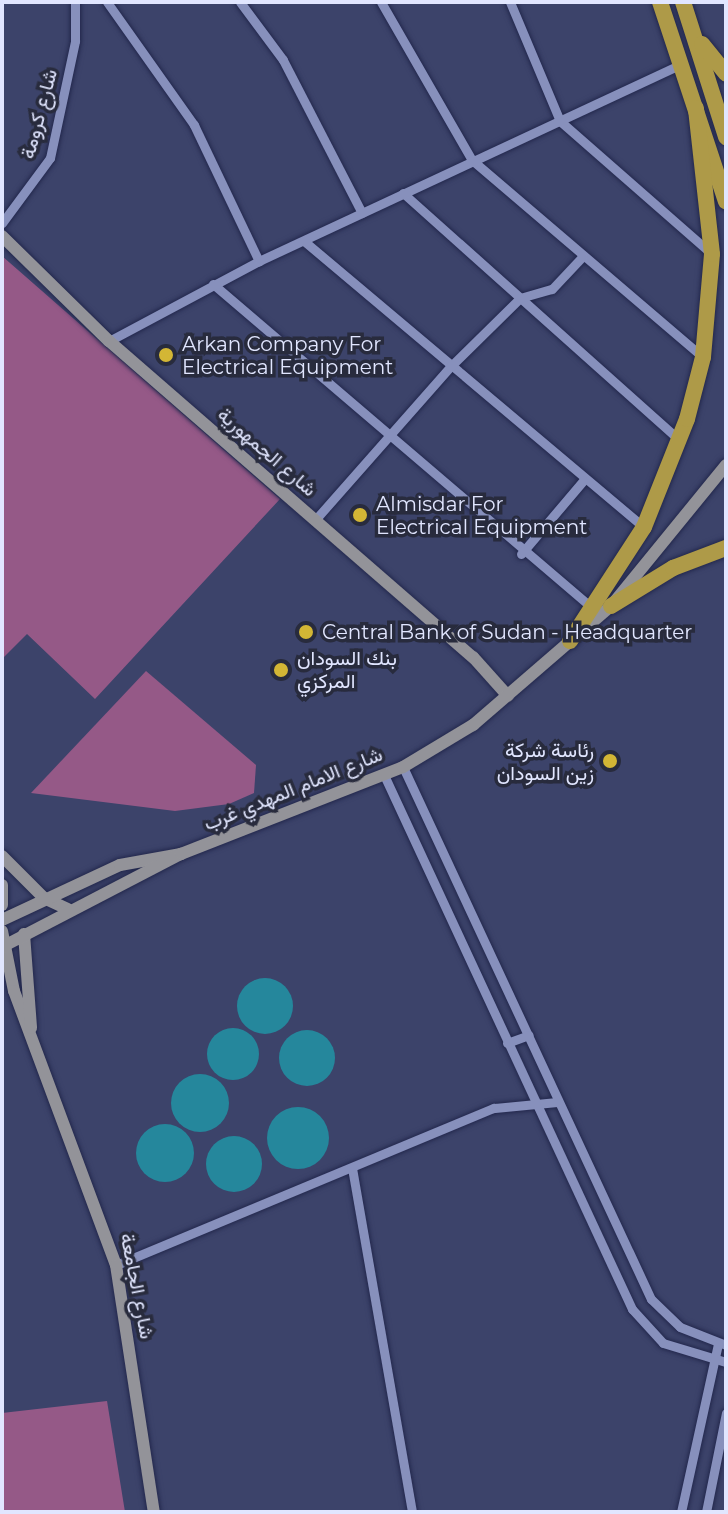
<!DOCTYPE html>
<html>
<head>
<meta charset="utf-8">
<style>
  body { margin:0 }
  #map { position:relative; width:728px; height:1514px; overflow:hidden; background:#3c436a; font-family:Montserrat,Vazirmatn,sans-serif }
  div>[style] { position:absolute }
  .green>* { inset:0; background:#955987 }
  .water>* { inset:0; background:#25879c }
  .round { border-radius:50% }
  .roads { filter:drop-shadow(0 0 2px #23284d) drop-shadow(0 0 2px #23284d) }
  .street>* { height:9px; margin:-4.5px; padding:0 4.5px; transform-origin:4.5px; border-radius:4.5px; background:#8790bc }
  .secondary>* { height:12px; margin:-6px; padding:0 6px; transform-origin:6px; border-radius:6px; background:#939399 }
  .highway>* { height:16px; margin:-8px; padding:0 8px; transform-origin:8px; border-radius:8px; background:#ae9a48 }
  .dots>* { width:22px; height:22px; translate:-50% -50%; box-sizing:border-box; border:4px solid #282b3d; border-radius:50% }
  span { translate:-50% -50%; white-space:nowrap; text-align:center; line-height:1.15; -webkit-text-stroke:7px #282b3d; paint-order:stroke }
  .street-label { font-size:20px; color:#e1e6ff }
  .poi-label { font-size:20px; color:#e1e6ff }
  .left { translate:0 -50%; text-align:left }
  .right { translate:-100% -50%; text-align:right }
  .frame { position:absolute; inset:0; border:4px solid #e1e6ff; pointer-events:none }
</style>
</head>
<body>
<div id="map">
  <div class="green">
    <i style="clip-path:polygon(2px 256px,280px 499px,95px 699px,27px 634px,2px 659px)"></i>
    <i style="clip-path:polygon(146px 671px,256px 765px,254px 793px,229px 804px,175px 811px,31px 793px)"></i>
    <i style="clip-path:polygon(107px 1401px,125px 1512px,2px 1512px,2px 1413px)"></i>
  </div>
  <div class="water">
    <i class="round" style="left:237px;top:978px;width:56px;height:56px"></i>
    <i class="round" style="left:207px;top:1028px;width:52px;height:52px"></i>
    <i class="round" style="left:279px;top:1030px;width:56px;height:56px"></i>
    <i class="round" style="left:171px;top:1074px;width:58px;height:58px"></i>
    <i class="round" style="left:267px;top:1107px;width:62px;height:62px"></i>
    <i class="round" style="left:136px;top:1124px;width:58px;height:58px"></i>
    <i class="round" style="left:206px;top:1136px;width:56px;height:56px"></i>
  </div>
  <div class="roads">
    <div class="street">
      <i style="left:107px;top:2px;width:151px;rotate:54.7deg"></i>
      <i style="left:194px;top:125px;width:151px;rotate:64.5deg"></i>
      <i style="left:240px;top:2px;width:72px;rotate:53.4deg"></i>
      <i style="left:283px;top:60px;width:172px;rotate:62.7deg"></i>
      <i style="left:381px;top:2px;width:182px;rotate:60.1deg"></i>
      <i style="left:472px;top:160px;width:304px;rotate:40.5deg"></i>
      <i style="left:510px;top:2px;width:129px;rotate:67.2deg"></i>
      <i style="left:560px;top:121px;width:202px;rotate:41.2deg"></i>
      <i style="left:403px;top:193px;width:369px;rotate:41.8deg"></i>
      <i style="left:2px;top:223px;width:81px;rotate:-53.6deg"></i>
      <i style="left:50px;top:158px;width:120px;rotate:-77.9deg"></i>
      <i style="left:75px;top:41px;width:39px;rotate:-90deg"></i>
      <i style="left:304px;top:241px;width:444px;rotate:40.1deg"></i>
      <i style="left:213px;top:284px;width:499px;rotate:40.5deg"></i>
      <i style="left:109px;top:341px;width:170px;rotate:-28.1deg"></i>
      <i style="left:259px;top:261px;width:466px;rotate:-25deg"></i>
      <i style="left:315px;top:520px;width:204px;rotate:-48.6deg"></i>
      <i style="left:450px;top:367px;width:98px;rotate:-44.6deg"></i>
      <i style="left:520px;top:298px;width:33px;rotate:-16deg"></i>
      <i style="left:552px;top:289px;width:45px;rotate:-46.8deg"></i>
      <i style="left:521px;top:554px;width:96px;rotate:-49.7deg"></i>
      <i style="left:403px;top:767px;width:587px;rotate:65.01deg"></i>
      <i style="left:651px;top:1299px;width:40px;rotate:44deg"></i>
      <i style="left:680px;top:1327px;width:49px;rotate:21.4deg"></i>
      <i style="left:384px;top:775px;width:589px;rotate:65.09deg"></i>
      <i style="left:632px;top:1309px;width:46px;rotate:47.6deg"></i>
      <i style="left:663px;top:1343px;width:66px;rotate:16.8deg"></i>
      <i style="left:507px;top:1043px;width:23px;rotate:-20deg"></i>
      <i style="left:352px;top:1168px;width:349px;rotate:80.1deg"></i>
      <i style="left:116px;top:1265px;width:409px;rotate:-22.6deg"></i>
      <i style="left:494px;top:1108px;width:64px;rotate:-5.4deg"></i>
      <i style="left:681px;top:1512px;width:172px;rotate:-77.6deg"></i>
      <i style="left:706px;top:1512px;width:101px;rotate:-78.6deg"></i>
    </div>
    <div class="secondary">
      <i style="left:2px;top:236px;width:150px;rotate:44.5deg"></i>
      <i style="left:109px;top:341px;width:482px;rotate:41deg"></i>
      <i style="left:473px;top:657px;width:52px;rotate:48.1deg"></i>
      <i style="left:2px;top:856px;width:59px;rotate:45deg"></i>
      <i style="left:44px;top:898px;width:26px;rotate:25deg"></i>
      <i style="left:2px;top:885px;width:20px;rotate:90deg"></i>
      <i style="left:2px;top:920px;width:130px;rotate:-25deg"></i>
      <i style="left:120px;top:865px;width:62px;rotate:-10.2deg"></i>
      <i style="left:2px;top:931px;width:61px;rotate:78.7deg"></i>
      <i style="left:14px;top:991px;width:292px;rotate:69.6deg"></i>
      <i style="left:116px;top:1265px;width:250px;rotate:81.3deg"></i>
      <i style="left:24px;top:934px;width:94px;rotate:85.7deg"></i>
      <i style="left:2px;top:947px;width:202px;rotate:-27.5deg"></i>
      <i style="left:181px;top:854px;width:238px;rotate:-21.4deg"></i>
      <i style="left:403px;top:767px;width:82px;rotate:-31deg"></i>
      <i style="left:473px;top:725px;width:182px;rotate:-40.8deg"></i>
      <i style="left:611px;top:606px;width:182px;rotate:-50.8deg"></i>
    </div>
    <div class="highway">
      <i style="left:660px;top:2px;width:210px;rotate:71.7deg"></i>
      <i style="left:683px;top:2px;width:142px;rotate:72.3deg"></i>
      <i style="left:702px;top:44px;width:38px;rotate:51deg"></i>
      <i style="left:611px;top:606px;width:73px;rotate:-31.5deg"></i>
      <i style="left:673px;top:568px;width:57px;rotate:-20.7deg"></i>
      <i style="left:570px;top:641px;width:136px;rotate:-57deg"></i>
      <i style="left:644px;top:527px;width:116px;rotate:-68.3deg"></i>
      <i style="left:687px;top:419px;width:64px;rotate:-75.5deg"></i>
      <i style="left:703px;top:357px;width:103px;rotate:-85deg"></i>
      <i style="left:712px;top:254px;width:147px;rotate:-96.3deg"></i>
    </div>
  </div>
  <div class="dots">
    <i style="left:166px;top:355px;background:#d3b635"></i>
    <i style="left:360px;top:515px;background:#d3b635"></i>
    <i style="left:306px;top:632px;background:#d3b635"></i>
    <i style="left:281px;top:670px;background:#d3b635"></i>
    <i style="left:610px;top:761px;background:#d3b635"></i>
  </div>
  <div class="street-label">
    <span style="left:39px;top:114px;rotate:-75deg">شارع كرومة</span>
    <span style="left:267px;top:452px;rotate:41deg">شارع الجمهورية</span>
    <span style="left:293px;top:789px;rotate:-22deg">شارع الامام المهدي غرب</span>
    <span style="left:137px;top:1286px;rotate:79deg">شارع الجامعة</span>
  </div>
  <div class="poi-label">
    <span class="left" style="left:182px;top:356px">Arkan Company For<br>Electrical Equipment</span>
    <span class="left" style="left:376px;top:516px">Almisdar For<br>Electrical Equipment</span>
    <span class="left" style="left:322px;top:632px">Central Bank of Sudan - Headquarter</span>
    <span class="left" style="left:297px;top:670px">بنك السودان<br>المركزي</span>
    <span class="right" style="left:594px;top:762px">رئاسة شركة<br>زين السودان</span>
  </div>
  <div class="frame"></div>
</div>
</body>
</html>
